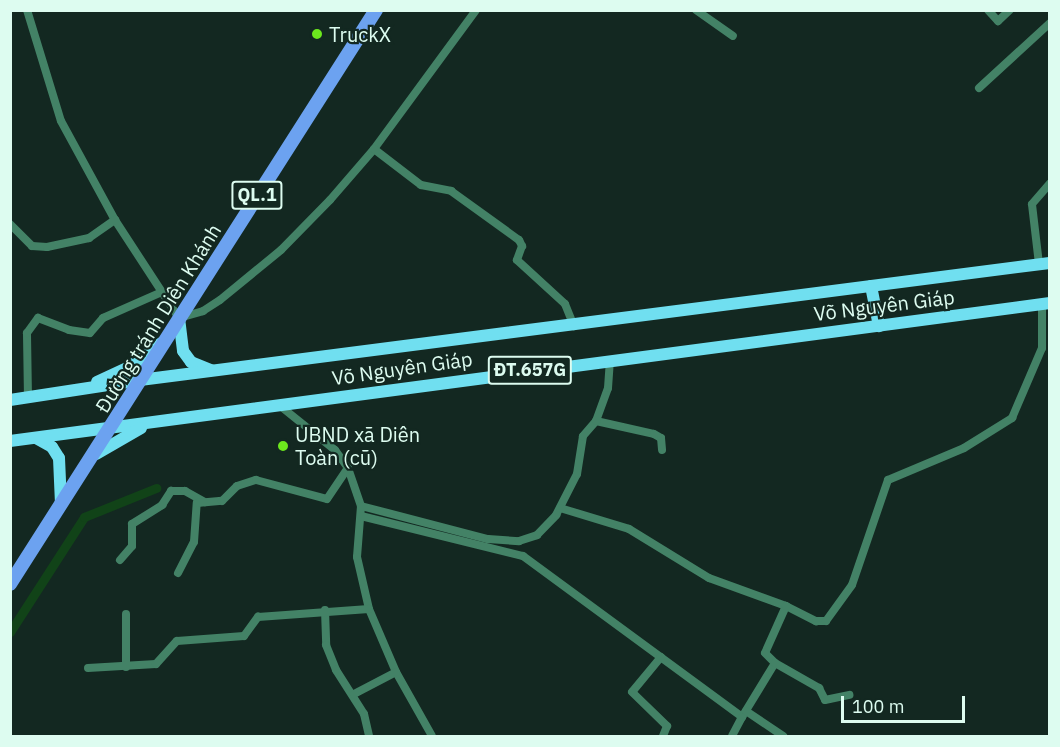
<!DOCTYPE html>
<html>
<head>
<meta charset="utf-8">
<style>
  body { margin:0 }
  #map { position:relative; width:1060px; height:747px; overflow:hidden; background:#132821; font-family:"IBM Plex Sans",sans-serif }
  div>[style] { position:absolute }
  .canal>* { height:9px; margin:-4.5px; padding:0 4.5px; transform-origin:4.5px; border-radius:4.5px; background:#114318 }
  .minor>* { height:8px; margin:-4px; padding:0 4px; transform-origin:4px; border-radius:4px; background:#438266 }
  .primary>* { height:12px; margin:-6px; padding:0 6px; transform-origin:6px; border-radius:6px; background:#70dff0 }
  .trunk>* { height:14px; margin:-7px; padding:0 7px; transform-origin:7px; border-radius:7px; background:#6ca2f0 }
  .dots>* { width:16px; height:16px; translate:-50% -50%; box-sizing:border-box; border:3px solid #132821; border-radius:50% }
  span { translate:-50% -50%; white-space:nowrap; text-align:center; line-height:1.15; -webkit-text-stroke:4.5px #132821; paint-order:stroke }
  .shield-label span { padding:2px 4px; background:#132821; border:2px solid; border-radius:4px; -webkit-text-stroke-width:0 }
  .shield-label { font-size:18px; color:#ddfcf0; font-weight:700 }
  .poi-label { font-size:20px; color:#ddfcf0 }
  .left { translate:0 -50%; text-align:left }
  .street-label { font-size:20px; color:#ddfcf0 }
  .frame { position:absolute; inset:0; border:12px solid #ddfcf0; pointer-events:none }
  .scale { position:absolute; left:841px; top:696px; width:124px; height:27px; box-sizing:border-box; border:3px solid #ddfcf0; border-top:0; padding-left:8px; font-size:18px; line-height:21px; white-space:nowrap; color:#ddfcf0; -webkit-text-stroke:4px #132821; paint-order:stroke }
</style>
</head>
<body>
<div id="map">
  <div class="canal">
    <i style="left:10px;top:632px;width:137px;rotate:-57.2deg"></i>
    <i style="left:84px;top:517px;width:78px;rotate:-21.9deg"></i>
  </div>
  <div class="minor">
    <i style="left:27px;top:10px;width:116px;rotate:73deg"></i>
    <i style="left:61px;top:121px;width:113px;rotate:61.4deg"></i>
    <i style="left:115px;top:220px;width:117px;rotate:56.9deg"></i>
    <i style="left:179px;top:318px;width:25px;rotate:-16deg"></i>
    <i style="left:203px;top:311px;width:20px;rotate:-33deg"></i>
    <i style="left:220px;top:300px;width:79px;rotate:-39.3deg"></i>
    <i style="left:281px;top:250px;width:70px;rotate:-45.6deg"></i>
    <i style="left:330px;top:200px;width:67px;rotate:-49.2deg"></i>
    <i style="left:374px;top:149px;width:172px;rotate:-53.7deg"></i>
    <i style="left:696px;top:10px;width:45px;rotate:35.1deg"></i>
    <i style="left:988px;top:10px;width:15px;rotate:48deg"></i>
    <i style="left:998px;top:21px;width:16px;rotate:-43deg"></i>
    <i style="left:979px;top:88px;width:96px;rotate:-42.5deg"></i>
    <i style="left:374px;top:149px;width:59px;rotate:37.5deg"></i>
    <i style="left:421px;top:185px;width:31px;rotate:11deg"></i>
    <i style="left:451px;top:191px;width:84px;rotate:35.8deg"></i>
    <i style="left:519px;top:240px;width:7px;rotate:63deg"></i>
    <i style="left:522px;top:246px;width:15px;rotate:110deg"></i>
    <i style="left:517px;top:260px;width:65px;rotate:42.5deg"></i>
    <i style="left:565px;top:304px;width:24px;rotate:68deg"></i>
    <i style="left:10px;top:224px;width:31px;rotate:45deg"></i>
    <i style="left:32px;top:246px;width:15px;rotate:4deg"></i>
    <i style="left:47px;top:247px;width:43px;rotate:-12.1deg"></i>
    <i style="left:89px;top:238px;width:32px;rotate:-35deg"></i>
    <i style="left:1039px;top:264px;width:60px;rotate:-96.7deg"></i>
    <i style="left:1032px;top:204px;width:28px;rotate:-49deg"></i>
    <i style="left:28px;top:398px;width:65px;rotate:-90.9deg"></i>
    <i style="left:27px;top:333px;width:19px;rotate:-54deg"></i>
    <i style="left:38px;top:318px;width:33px;rotate:21deg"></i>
    <i style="left:69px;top:330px;width:21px;rotate:8deg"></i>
    <i style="left:90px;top:333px;width:20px;rotate:-49deg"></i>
    <i style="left:103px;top:318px;width:64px;rotate:-23.8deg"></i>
    <i style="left:279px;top:405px;width:72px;rotate:38.8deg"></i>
    <i style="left:335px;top:450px;width:22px;rotate:54deg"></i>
    <i style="left:348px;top:468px;width:40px;rotate:71.1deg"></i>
    <i style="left:361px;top:506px;width:51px;rotate:94.5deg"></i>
    <i style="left:357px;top:557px;width:53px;rotate:77deg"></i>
    <i style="left:369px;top:609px;width:69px;rotate:66.8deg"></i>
    <i style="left:396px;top:672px;width:73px;rotate:60.6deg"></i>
    <i style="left:596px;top:421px;width:59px;rotate:12.6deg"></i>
    <i style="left:654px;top:434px;width:8px;rotate:30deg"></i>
    <i style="left:661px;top:438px;width:12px;rotate:85deg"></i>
    <i style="left:361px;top:506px;width:131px;rotate:14.6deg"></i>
    <i style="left:488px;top:539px;width:31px;rotate:4deg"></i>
    <i style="left:519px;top:541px;width:19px;rotate:-18deg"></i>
    <i style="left:537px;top:535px;width:28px;rotate:-46deg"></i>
    <i style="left:556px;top:515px;width:46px;rotate:-62.9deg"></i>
    <i style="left:577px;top:474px;width:38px;rotate:-81deg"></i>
    <i style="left:583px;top:436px;width:20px;rotate:-49deg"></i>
    <i style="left:596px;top:421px;width:35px;rotate:-70deg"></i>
    <i style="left:608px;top:388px;width:28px;rotate:-86deg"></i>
    <i style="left:560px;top:508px;width:72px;rotate:16.9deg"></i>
    <i style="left:629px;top:529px;width:94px;rotate:31.5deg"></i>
    <i style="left:709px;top:578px;width:82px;rotate:20deg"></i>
    <i style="left:786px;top:606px;width:51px;rotate:114.1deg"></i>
    <i style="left:765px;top:653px;width:14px;rotate:45deg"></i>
    <i style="left:775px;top:663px;width:63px;rotate:121.4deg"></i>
    <i style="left:361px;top:516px;width:167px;rotate:13.9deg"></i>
    <i style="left:523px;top:556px;width:272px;rotate:36.3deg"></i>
    <i style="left:742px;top:717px;width:21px;rotate:118deg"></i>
    <i style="left:120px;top:560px;width:18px;rotate:-49deg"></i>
    <i style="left:132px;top:546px;width:22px;rotate:-90deg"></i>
    <i style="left:132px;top:524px;width:36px;rotate:-32deg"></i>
    <i style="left:162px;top:505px;width:17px;rotate:-57deg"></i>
    <i style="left:171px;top:491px;width:14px"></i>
    <i style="left:185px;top:491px;width:23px;rotate:29deg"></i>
    <i style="left:178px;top:573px;width:35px;rotate:-63deg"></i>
    <i style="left:194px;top:542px;width:39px;rotate:-86deg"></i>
    <i style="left:197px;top:503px;width:25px;rotate:-5deg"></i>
    <i style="left:222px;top:501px;width:21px;rotate:-45deg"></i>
    <i style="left:237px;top:486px;width:20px;rotate:-18deg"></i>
    <i style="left:256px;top:480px;width:73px;rotate:15deg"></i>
    <i style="left:327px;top:499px;width:37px;rotate:-56deg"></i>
    <i style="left:786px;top:606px;width:34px;rotate:27deg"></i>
    <i style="left:816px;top:621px;width:10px"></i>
    <i style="left:826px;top:621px;width:44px;rotate:-54.2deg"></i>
    <i style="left:852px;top:585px;width:111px;rotate:-71.1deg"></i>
    <i style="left:888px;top:480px;width:82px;rotate:-22.8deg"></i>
    <i style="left:964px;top:448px;width:57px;rotate:-32deg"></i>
    <i style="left:1012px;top:418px;width:76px;rotate:-66.8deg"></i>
    <i style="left:1042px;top:348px;width:44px;rotate:-90deg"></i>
    <i style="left:325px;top:610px;width:35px;rotate:88deg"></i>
    <i style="left:326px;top:645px;width:27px;rotate:68deg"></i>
    <i style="left:336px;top:670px;width:52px;rotate:57.5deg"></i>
    <i style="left:364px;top:714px;width:23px;rotate:77deg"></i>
    <i style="left:126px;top:614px;width:53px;rotate:90deg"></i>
    <i style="left:661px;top:657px;width:45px;rotate:129.6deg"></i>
    <i style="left:632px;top:692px;width:49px;rotate:44.2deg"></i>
    <i style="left:667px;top:726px;width:11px;rotate:112deg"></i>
    <i style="left:775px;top:663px;width:51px;rotate:29.6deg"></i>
    <i style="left:819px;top:688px;width:13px;rotate:63deg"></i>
    <i style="left:825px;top:700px;width:25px;rotate:-12deg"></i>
    <i style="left:88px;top:668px;width:68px;rotate:-3.4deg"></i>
    <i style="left:156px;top:664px;width:31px;rotate:-48deg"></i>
    <i style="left:177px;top:641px;width:67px;rotate:-4.3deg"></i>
    <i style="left:244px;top:636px;width:24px;rotate:-54deg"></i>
    <i style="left:258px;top:617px;width:111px;rotate:-4.1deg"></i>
    <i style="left:354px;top:694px;width:47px;rotate:-27.6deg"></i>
    <i style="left:746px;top:711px;width:45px;rotate:34deg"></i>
  </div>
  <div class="primary">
    <i style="left:871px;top:286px;width:41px;rotate:78.7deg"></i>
    <i style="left:179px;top:318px;width:33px;rotate:83deg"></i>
    <i style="left:183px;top:351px;width:14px;rotate:54deg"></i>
    <i style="left:191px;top:362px;width:22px;rotate:22deg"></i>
    <i style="left:97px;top:382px;width:38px;rotate:-25deg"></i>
    <i style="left:131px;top:366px;width:38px;rotate:-37deg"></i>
    <i style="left:10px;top:400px;width:132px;rotate:-8.7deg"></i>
    <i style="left:140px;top:380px;width:917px;rotate:-7.33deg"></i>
    <i style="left:36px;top:438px;width:18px;rotate:29deg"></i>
    <i style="left:52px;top:447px;width:13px;rotate:58deg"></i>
    <i style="left:59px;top:458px;width:46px;rotate:87.5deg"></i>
    <i style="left:10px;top:441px;width:1049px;rotate:-7.56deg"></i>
    <i style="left:96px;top:454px;width:52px;rotate:-30deg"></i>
  </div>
  <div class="trunk">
    <i style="left:10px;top:584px;width:681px;rotate:-57.48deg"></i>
  </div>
  <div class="dots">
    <i style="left:317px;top:34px;background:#6ce81d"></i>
    <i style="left:283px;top:446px;background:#6ce81d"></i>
  </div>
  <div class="shield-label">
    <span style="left:257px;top:195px">QL.1</span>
    <span style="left:530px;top:370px">ĐT.657G</span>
  </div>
  <div class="poi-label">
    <span class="left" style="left:329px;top:34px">TruckX</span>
    <span class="left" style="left:295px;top:446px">UBND xã Diên<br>Toàn (cũ)</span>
  </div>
  <div class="street-label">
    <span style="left:884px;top:305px;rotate:-7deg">Võ Nguyên Giáp</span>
    <span style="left:158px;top:318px;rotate:-58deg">Đường tránh Diên Khánh</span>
    <span style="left:402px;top:368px;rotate:-8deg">Võ Nguyên Giáp</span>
  </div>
  <div class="frame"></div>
  <div class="scale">100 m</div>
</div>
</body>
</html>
